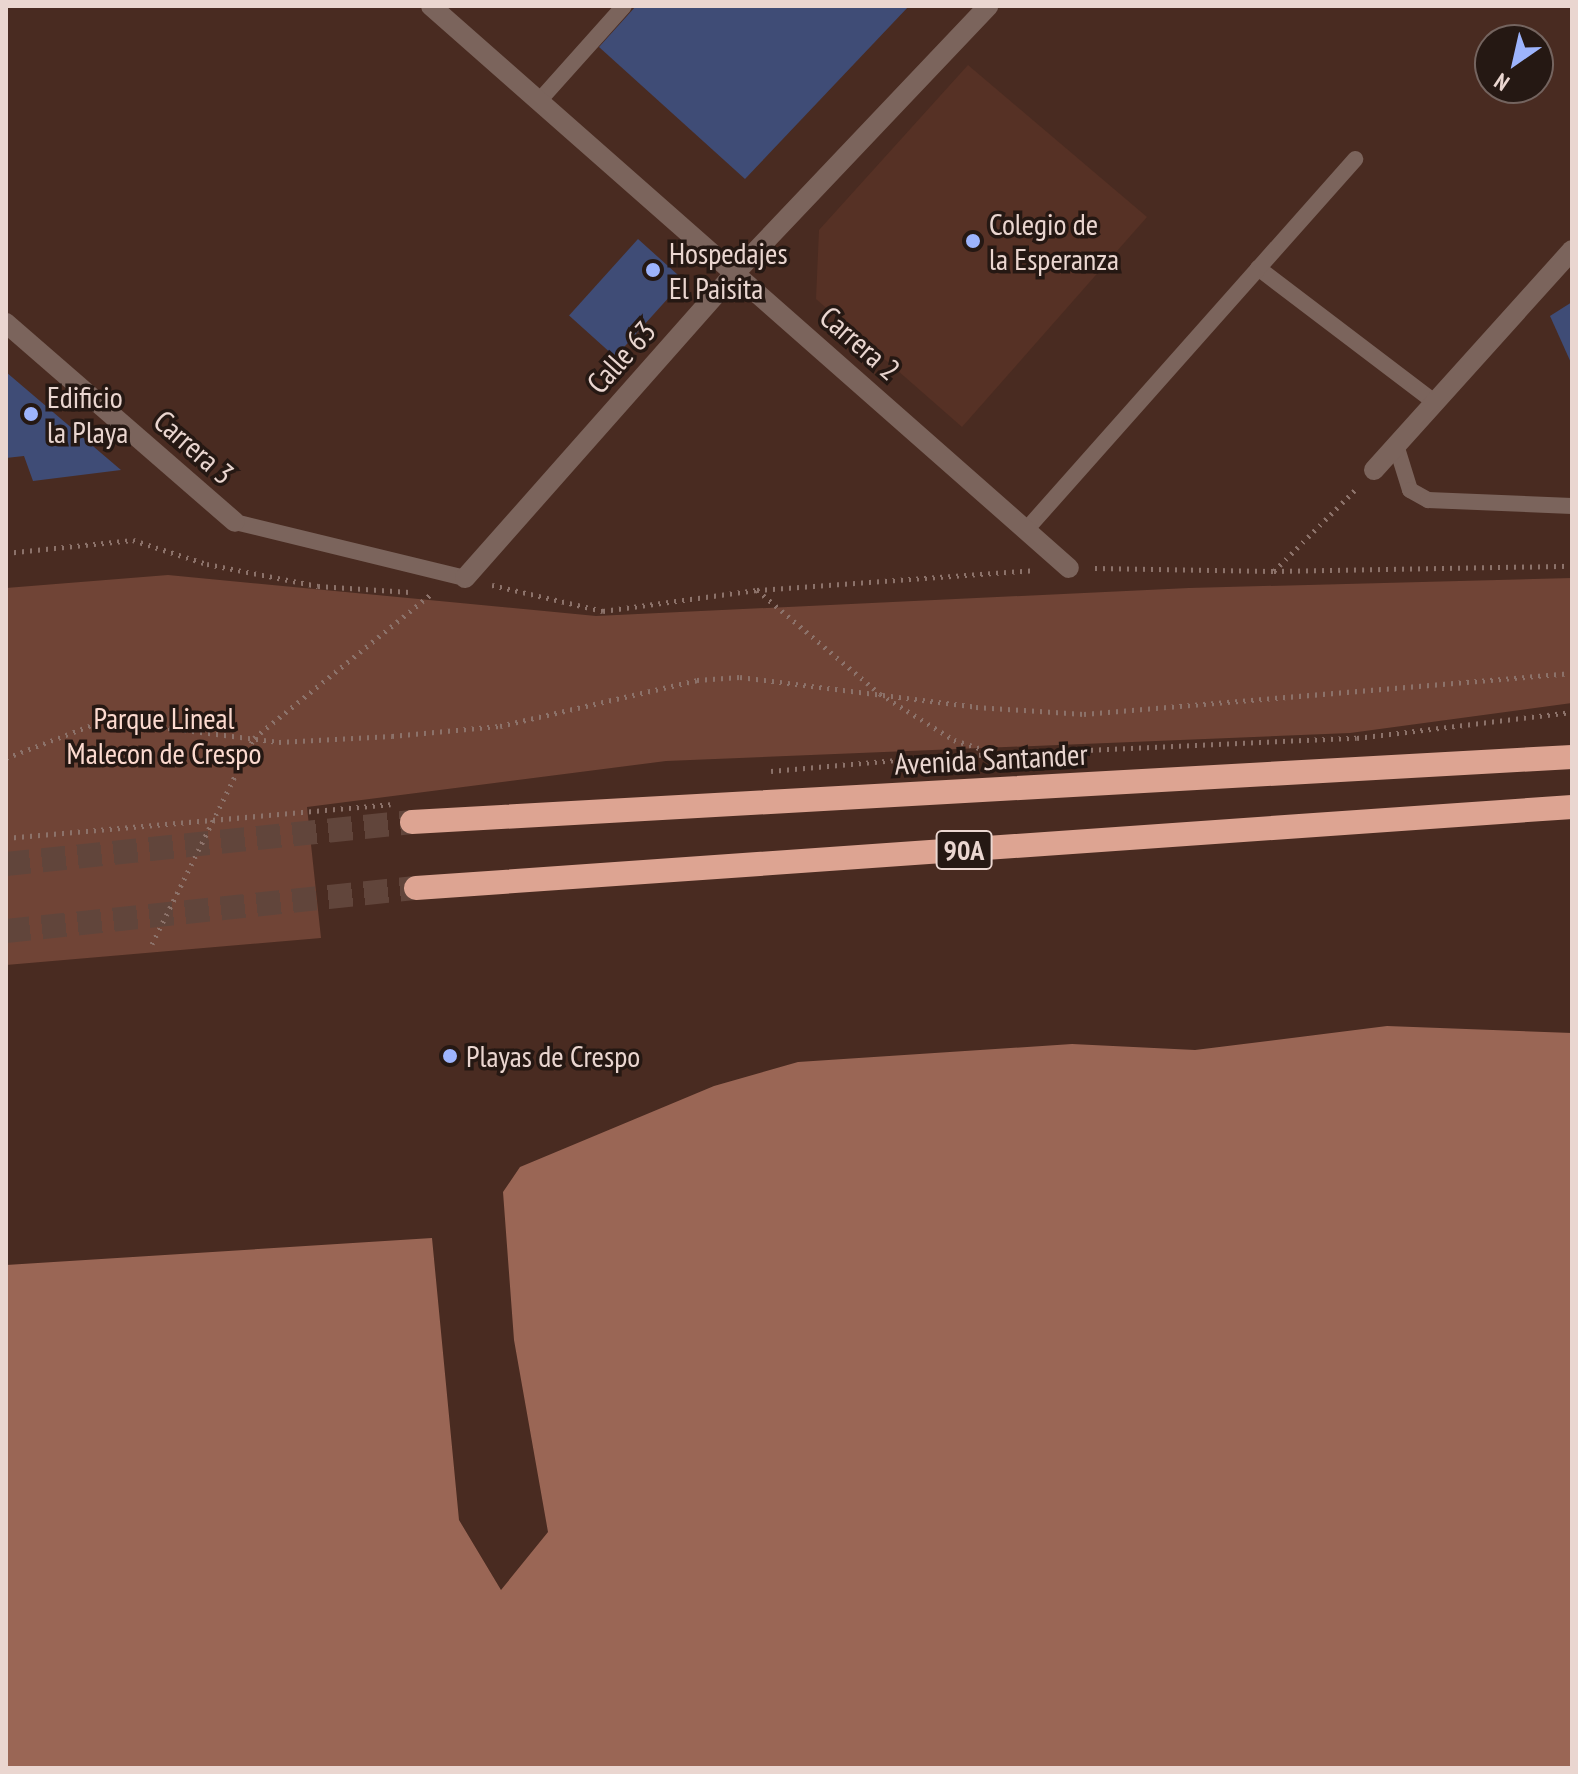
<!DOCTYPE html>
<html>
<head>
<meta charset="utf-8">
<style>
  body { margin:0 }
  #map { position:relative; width:1578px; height:1774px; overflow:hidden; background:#492b21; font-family:"PT Sans Narrow",sans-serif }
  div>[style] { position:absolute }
  .built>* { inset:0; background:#563125 }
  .green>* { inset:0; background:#704436 }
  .water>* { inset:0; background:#9a6655 }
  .building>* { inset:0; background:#3f4c76; transform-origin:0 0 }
  .highway-tunnel>* { height:24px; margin-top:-12px; transform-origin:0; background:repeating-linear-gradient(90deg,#61453b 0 24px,transparent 0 36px) }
  .path>* { height:5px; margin-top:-2.5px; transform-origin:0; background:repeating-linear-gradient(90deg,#8c726a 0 2px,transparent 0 8px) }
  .lane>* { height:16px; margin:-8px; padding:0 8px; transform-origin:8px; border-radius:8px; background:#7b645c }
  .street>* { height:20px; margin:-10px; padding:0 10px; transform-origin:10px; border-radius:10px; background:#7b645c }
  .highway>* { height:24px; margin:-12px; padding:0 12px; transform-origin:12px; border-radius:12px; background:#dda492 }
  .dots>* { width:22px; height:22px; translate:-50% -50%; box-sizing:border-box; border:4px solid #251813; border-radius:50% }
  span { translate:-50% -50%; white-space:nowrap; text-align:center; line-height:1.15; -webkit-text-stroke:7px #251813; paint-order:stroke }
  .shield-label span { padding:2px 6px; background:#251813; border:2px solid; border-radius:6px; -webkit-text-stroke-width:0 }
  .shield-label { font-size:28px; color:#ead6d0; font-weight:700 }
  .poi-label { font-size:30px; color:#ead6d0 }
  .left { translate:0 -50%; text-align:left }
  .street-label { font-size:30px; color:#ead6d0 }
  .park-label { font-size:30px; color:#fcdacf }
  .frame { position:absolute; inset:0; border:8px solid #ead6d0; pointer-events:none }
  .north { position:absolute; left:1474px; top:24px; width:80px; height:80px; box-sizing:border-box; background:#251813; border:2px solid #74645f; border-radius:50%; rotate:214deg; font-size:22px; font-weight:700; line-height:32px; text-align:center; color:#ead6d0 }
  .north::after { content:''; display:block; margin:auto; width:28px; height:36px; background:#9db4fd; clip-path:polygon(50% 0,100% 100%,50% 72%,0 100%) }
</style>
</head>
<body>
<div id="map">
  <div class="built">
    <i style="clip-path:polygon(968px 65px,1147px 217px,962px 427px,816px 299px,819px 230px)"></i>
  </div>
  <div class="green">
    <i style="clip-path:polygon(168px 575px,596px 616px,1189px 588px,1572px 578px,1572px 703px,1350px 733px,666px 761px,307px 807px,321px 938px,6px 965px,6px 588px)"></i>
  </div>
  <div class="water">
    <i style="clip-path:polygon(1387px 1026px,1572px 1033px,1572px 1768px,6px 1768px,6px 1265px,432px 1238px,459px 1520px,501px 1590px,548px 1532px,514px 1340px,503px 1192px,520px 1167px,714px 1086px,798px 1062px,1072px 1044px,1195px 1050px)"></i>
  </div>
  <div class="building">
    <i style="clip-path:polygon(636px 6px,909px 6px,745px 179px,599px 47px)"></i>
    <i style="left:638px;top:239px;width:62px;height:103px;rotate:42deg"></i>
    <i style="clip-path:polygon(1572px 302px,1572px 365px,1550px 316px)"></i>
    <i style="clip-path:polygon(6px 372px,121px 470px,33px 481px,24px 456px,6px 458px)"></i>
  </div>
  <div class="highway-tunnel">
    <i style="left:6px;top:864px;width:408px;rotate:-5.9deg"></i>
    <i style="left:6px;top:931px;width:412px;rotate:-6deg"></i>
  </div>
  <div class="path">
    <i style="left:6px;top:553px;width:128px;rotate:-5.8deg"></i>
    <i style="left:133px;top:540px;width:78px;rotate:18deg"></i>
    <i style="left:207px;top:564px;width:113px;rotate:11.2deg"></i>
    <i style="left:318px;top:586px;width:92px;rotate:3.7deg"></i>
    <i style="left:1095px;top:568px;width:179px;rotate:1deg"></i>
    <i style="left:1274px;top:571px;width:298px;rotate:-1deg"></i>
    <i style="left:1274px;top:571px;width:117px;rotate:-45deg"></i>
    <i style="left:492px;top:585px;width:114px;rotate:13.2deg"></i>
    <i style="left:603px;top:611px;width:155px;rotate:-7.8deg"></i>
    <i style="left:757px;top:590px;width:277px;rotate:-4.1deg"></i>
    <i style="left:757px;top:590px;width:161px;rotate:40.2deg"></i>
    <i style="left:880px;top:694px;width:87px;rotate:31.9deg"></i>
    <i style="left:954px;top:740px;width:38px;rotate:18deg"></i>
    <i style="left:6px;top:758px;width:106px;rotate:-21deg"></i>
    <i style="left:105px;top:720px;width:175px;rotate:7.2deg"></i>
    <i style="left:279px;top:742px;width:113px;rotate:-3deg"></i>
    <i style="left:392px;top:736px;width:108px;rotate:-5.3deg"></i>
    <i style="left:500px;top:726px;width:202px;rotate:-13.1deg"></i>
    <i style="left:697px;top:680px;width:43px;rotate:-4deg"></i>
    <i style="left:740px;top:677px;width:238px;rotate:7.2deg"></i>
    <i style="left:976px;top:707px;width:108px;rotate:3.7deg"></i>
    <i style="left:1084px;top:714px;width:490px;rotate:-4.8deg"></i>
    <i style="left:771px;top:771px;width:161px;rotate:-5deg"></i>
    <i style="left:931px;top:757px;width:426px;rotate:-2.6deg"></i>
    <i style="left:1357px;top:738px;width:217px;rotate:-6.9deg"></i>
    <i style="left:6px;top:838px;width:386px;rotate:-5deg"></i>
    <i style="left:152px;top:944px;width:230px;rotate:-63.7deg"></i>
    <i style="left:254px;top:738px;width:228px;rotate:-39.1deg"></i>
  </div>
  <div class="lane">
    <i style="left:539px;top:101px;width:127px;rotate:-48.2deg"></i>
    <i style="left:1258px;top:268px;width:220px;rotate:37.2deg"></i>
    <i style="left:1396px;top:445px;width:47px;rotate:72.7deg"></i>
    <i style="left:1410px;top:490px;width:21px;rotate:29deg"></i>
    <i style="left:1428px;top:500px;width:144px;rotate:2.4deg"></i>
    <i style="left:235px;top:522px;width:237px;rotate:13.7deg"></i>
    <i style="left:1026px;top:530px;width:496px;rotate:-48.4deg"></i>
  </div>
  <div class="street">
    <i style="left:431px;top:6px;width:850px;rotate:41.38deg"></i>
    <i style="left:6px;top:323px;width:303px;rotate:41deg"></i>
    <i style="left:1374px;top:470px;width:296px;rotate:-48deg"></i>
    <i style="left:465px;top:578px;width:407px;rotate:-48.5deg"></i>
    <i style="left:735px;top:273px;width:368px;rotate:-46.5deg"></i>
  </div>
  <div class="highway">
    <i style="left:412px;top:822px;width:1162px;rotate:-3.21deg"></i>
    <i style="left:416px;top:888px;width:1159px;rotate:-4.01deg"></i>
  </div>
  <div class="dots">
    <i style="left:973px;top:241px;background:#9db4fd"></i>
    <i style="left:653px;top:270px;background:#9db4fd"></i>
    <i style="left:31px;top:414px;background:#9db4fd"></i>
    <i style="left:450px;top:1056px;background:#9db4fd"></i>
  </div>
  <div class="shield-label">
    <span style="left:964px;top:850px">90A</span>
  </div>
  <div class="poi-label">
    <span class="left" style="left:989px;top:241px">Colegio de<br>la Esperanza</span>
    <span class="left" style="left:669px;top:270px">Hospedajes<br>El Paisita</span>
    <span class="left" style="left:47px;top:414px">Edificio<br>la Playa</span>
    <span class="left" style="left:466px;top:1056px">Playas de Crespo</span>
  </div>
  <div class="street-label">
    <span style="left:860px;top:343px;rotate:41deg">Carrera 2</span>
    <span style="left:621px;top:357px;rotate:-48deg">Calle 63</span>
    <span style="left:194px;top:447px;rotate:41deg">Carrera 3</span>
    <span style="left:991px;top:759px;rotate:-3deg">Avenida Santander</span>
  </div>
  <div class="park-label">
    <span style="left:164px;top:735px">Parque Lineal<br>Malecon de Crespo</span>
  </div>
  <div class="frame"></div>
  <div class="north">N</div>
</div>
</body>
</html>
